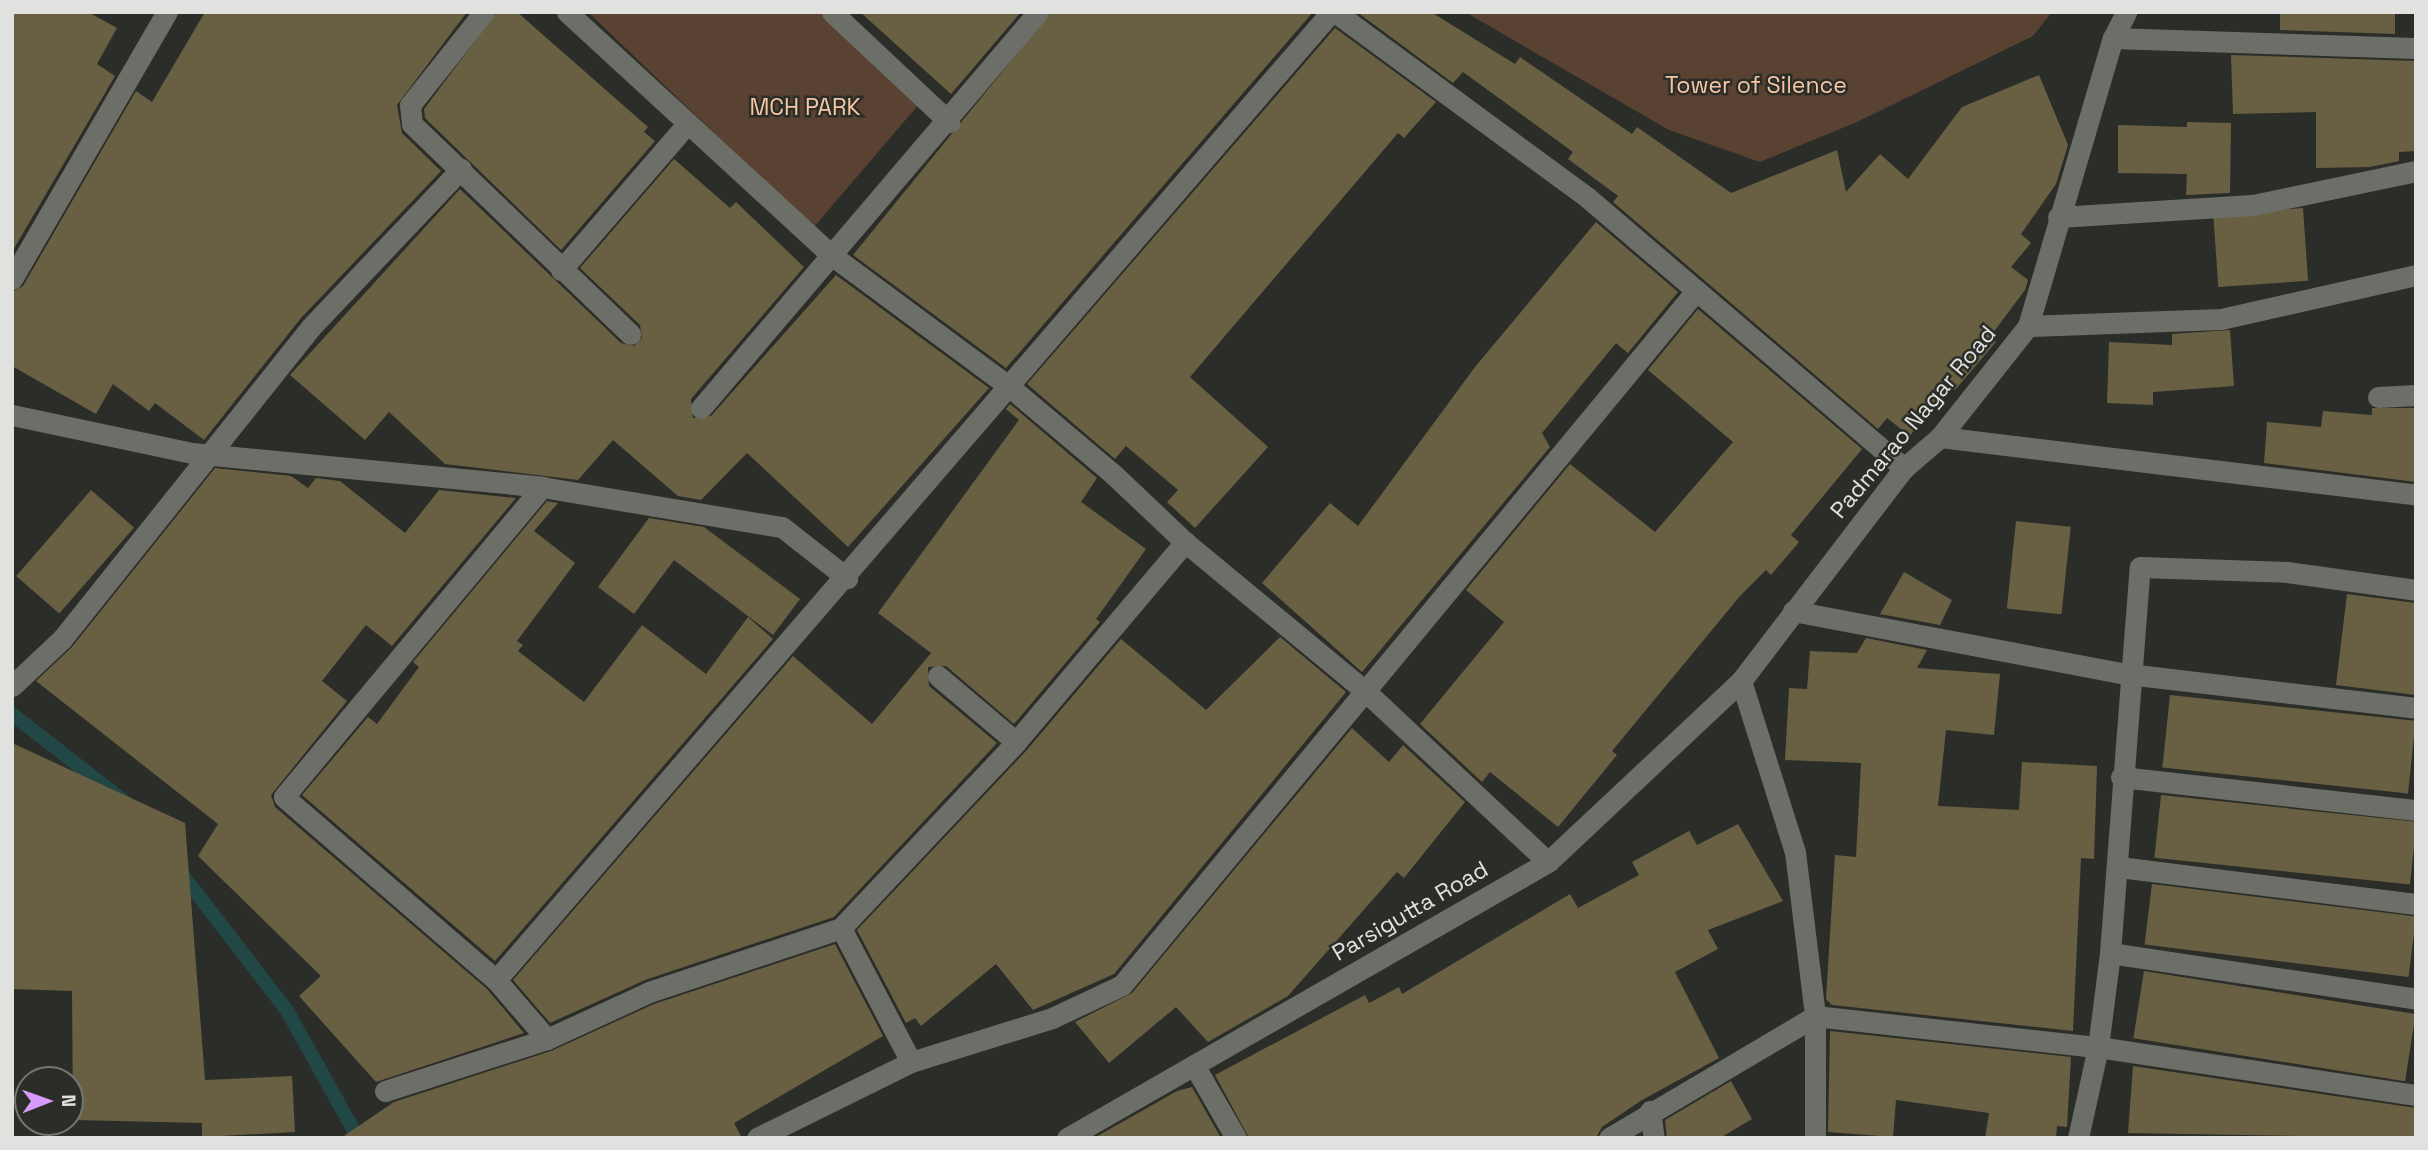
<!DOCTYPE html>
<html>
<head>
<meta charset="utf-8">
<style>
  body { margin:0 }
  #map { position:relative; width:2428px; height:1150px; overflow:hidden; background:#2b2e28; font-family:"Space Grotesk",sans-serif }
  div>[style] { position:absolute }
  .green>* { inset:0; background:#594231 }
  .stream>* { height:14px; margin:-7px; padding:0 7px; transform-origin:7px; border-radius:7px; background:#224747 }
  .building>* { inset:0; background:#695f43; transform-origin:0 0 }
  .street>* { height:21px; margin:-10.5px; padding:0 10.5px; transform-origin:10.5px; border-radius:10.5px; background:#6c6e68 }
  .secondary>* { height:21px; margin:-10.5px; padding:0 10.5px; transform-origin:10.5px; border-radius:10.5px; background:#6c6e68 }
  span { translate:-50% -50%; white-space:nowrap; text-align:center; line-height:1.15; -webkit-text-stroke:5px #2b2e28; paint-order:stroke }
  .park-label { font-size:23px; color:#f8c6a4 }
  .street-label { font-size:23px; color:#e1e2df }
  .frame { position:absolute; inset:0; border:14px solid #e1e2df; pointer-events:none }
  .north { position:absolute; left:14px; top:1066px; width:70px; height:70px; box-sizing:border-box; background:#2b2e28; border:2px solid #747671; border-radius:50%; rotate:89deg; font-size:19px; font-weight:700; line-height:28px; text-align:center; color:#e1e2df }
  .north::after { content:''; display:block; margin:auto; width:24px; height:32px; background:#d89af8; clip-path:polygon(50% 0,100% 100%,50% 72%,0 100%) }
</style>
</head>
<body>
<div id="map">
  <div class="green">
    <i style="clip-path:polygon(588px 12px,826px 12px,920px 103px,813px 228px)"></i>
    <i style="clip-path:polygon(1465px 12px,2052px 12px,2033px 36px,1857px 122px,1760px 162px,1669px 130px)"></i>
  </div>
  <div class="stream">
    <i style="left:12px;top:714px;width:150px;rotate:37.9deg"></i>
    <i style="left:178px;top:869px;width:177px;rotate:52.4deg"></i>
    <i style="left:286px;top:1009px;width:148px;rotate:60.8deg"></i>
  </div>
  <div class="building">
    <i style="clip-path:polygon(12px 12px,88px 12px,117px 28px,97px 64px,115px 76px,12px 252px)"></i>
    <i style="clip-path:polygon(205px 12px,467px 12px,397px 105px,402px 133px,441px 171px,301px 318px,204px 440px,155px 403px,149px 411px,113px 384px,96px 414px,12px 366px,12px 292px,23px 286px,136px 91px,152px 102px)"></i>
    <i style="clip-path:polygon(497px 12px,517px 12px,648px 127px,644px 132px,655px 141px,561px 250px,425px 118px,424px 109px)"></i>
    <i style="clip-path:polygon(860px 12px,1021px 12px,951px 94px)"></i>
    <i style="clip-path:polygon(1051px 12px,1313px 12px,1006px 368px,853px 255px)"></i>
    <i style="clip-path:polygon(1357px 12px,1431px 12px,1515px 64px,1520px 57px,1632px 134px,1637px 127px,1731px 193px,1837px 150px,1846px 192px,1880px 154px,1908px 179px,1962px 107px,2039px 75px,2068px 145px,2056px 184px,2021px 234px,2031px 243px,2011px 267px,2028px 280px,2025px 290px,1990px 337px,1996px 342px,1955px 390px,1947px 384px,1910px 436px,1887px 418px,1878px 429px,1613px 202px,1618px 196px,1568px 159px,1573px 152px,1463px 72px,1453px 83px)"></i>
    <i style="clip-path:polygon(2280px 12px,2395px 12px,2395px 34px,2280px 30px)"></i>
    <i style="clip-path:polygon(1335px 28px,1436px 102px,1404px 138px,1398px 133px,1190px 377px,1268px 447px,1195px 528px,1167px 502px,1178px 490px,1126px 446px,1115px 459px,1027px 384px)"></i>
    <i style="clip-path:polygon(2231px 55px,2416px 61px,2416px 151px,2399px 152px,2399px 161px,2370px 167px,2316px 168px,2316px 112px,2233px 114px)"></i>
    <i style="clip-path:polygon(2187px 122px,2231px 123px,2230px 193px,2186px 195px,2187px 174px,2118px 173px,2118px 125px,2187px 127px)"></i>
    <i style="clip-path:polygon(674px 159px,730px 208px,736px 202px,804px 267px,691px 399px,693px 418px,711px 416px,836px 275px,989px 388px,848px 547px,747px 453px,701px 500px,678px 496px,613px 440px,578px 480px,445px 464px,389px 412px,365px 440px,290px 375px,460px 189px,621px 343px,634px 346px,642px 338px,640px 325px,580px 268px)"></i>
    <i style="left:2303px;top:208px;width:73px;height:90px;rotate:86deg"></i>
    <i style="clip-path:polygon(1596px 222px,1678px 292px,1628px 353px,1616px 343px,1542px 433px,1550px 447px,1362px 672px,1262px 583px,1330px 503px,1358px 526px,1475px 367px)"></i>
    <i style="clip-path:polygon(1698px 309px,1862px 449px,1791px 535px,1799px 542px,1771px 575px,1766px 570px,1740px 596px,1612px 751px,1617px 755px,1558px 827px,1490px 772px,1482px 782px,1420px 724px,1504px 622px,1466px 590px,1570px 464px,1655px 532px,1733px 442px,1648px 370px)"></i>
    <i style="clip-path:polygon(2230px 330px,2234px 386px,2153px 392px,2153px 405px,2107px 403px,2109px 342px,2172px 345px,2172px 334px)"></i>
    <i style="clip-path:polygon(1010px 404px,1097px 478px,1081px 502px,1146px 549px,1096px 619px,1100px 622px,1014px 724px,946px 666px,928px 667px,929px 686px,997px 743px,834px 917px,645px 980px,550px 1023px,513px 980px,793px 656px,872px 724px,931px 653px,878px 613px,1019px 420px,1006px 409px)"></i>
    <i style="clip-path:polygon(2372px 408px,2416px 408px,2416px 482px,2264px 463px,2267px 422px,2321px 427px,2323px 411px,2372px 415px)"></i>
    <i style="clip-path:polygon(215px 468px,291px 476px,308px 488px,316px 478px,340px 481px,405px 533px,439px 490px,516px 498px,392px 646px,366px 625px,322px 681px,347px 701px,271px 795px,275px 807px,487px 989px,524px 1033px,376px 1082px,299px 996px,321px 976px,198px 856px,218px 824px,36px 681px,72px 647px)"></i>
    <i style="left:91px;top:490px;width:57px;height:114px;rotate:41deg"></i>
    <i style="clip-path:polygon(547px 501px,558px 503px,534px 531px,575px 563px,517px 641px,523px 645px,518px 651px,584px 702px,642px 625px,706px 674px,748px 617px,773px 639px,495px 961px,302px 795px,368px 717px,377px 724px,419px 667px,413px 662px)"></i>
    <i style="clip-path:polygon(649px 518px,704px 527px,800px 599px,773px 635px,674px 560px,634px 614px,598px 587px)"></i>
    <i style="left:2016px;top:521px;width:55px;height:88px;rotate:6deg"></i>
    <i style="clip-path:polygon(1904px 572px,1952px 600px,1940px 625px,1880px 614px)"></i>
    <i style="clip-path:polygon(2347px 594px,2416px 603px,2416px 695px,2336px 685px)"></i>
    <i style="clip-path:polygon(1280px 637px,1346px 692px,1114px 974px,1033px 1010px,996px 964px,921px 1026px,915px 1018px,906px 1023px,857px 930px,1026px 751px,1121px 639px,1206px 710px)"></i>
    <i style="clip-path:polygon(1866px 638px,1927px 650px,1917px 668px,2000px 674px,1994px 735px,1946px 730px,1938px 806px,2019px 810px,2022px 762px,2097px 766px,2094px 859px,2081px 858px,2073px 1031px,1832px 1005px,1826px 999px,1835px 855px,1856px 857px,1861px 763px,1785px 760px,1789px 688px,1807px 689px,1810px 651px,1857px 653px)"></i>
    <i style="left:2170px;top:695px;width:247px;height:73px;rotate:6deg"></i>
    <i style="clip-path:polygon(1352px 728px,1389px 762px,1403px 745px,1465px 802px,1404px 878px,1397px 872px,1288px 996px,1208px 1042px,1176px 1007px,1109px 1063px,1075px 1022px,1132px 993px)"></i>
    <i style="clip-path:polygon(12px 743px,185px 823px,205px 1080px,292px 1076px,295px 1132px,202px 1137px,202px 1123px,73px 1120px,72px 991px,12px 989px)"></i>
    <i style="left:2161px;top:795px;width:257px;height:63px;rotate:6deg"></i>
    <i style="clip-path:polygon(1738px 824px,1783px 901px,1708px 930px,1718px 949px,1675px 972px,1719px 1058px,1642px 1100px,1602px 1127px,1596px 1138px,1249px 1138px,1215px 1075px,1365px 995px,1369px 1003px,1399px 987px,1402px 994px,1570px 894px,1578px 908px,1639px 875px,1632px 862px,1689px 831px,1697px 845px)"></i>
    <i style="left:2152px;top:884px;width:266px;height:61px;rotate:7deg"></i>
    <i style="clip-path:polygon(835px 944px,883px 1036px,734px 1123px,742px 1138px,341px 1138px,394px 1102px,551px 1051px,654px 1004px)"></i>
    <i style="left:2144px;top:971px;width:275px;height:68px;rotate:9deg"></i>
    <i style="clip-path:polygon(1830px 1031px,2071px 1057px,2067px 1127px,2057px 1126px,2056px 1138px,1985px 1138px,1989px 1113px,1896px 1100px,1893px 1137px,1828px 1132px)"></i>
    <i style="clip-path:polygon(2133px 1066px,2416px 1108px,2416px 1138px,2128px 1133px)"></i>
    <i style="clip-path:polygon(1731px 1081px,1752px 1119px,1720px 1138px,1667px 1138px,1665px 1120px)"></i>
    <i style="clip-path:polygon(1192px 1087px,1221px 1138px,1094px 1138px,1177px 1091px)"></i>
  </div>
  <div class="street">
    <i style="left:484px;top:12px;width:119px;rotate:128.5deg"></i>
    <i style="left:410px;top:105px;width:19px;rotate:84deg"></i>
    <i style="left:412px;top:124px;width:303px;rotate:43.9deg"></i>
    <i style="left:567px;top:12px;width:357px;rotate:42.6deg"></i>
    <i style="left:830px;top:254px;width:225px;rotate:36.5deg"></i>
    <i style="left:1011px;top:388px;width:133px;rotate:40.1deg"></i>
    <i style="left:1113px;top:474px;width:99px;rotate:43.4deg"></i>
    <i style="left:1185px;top:542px;width:231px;rotate:39.6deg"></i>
    <i style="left:1363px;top:689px;width:253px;rotate:43.1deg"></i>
    <i style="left:832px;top:12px;width:161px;rotate:43.2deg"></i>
    <i style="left:1335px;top:12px;width:314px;rotate:36.3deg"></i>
    <i style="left:1588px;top:198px;width:416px;rotate:40.5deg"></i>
    <i style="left:2113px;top:38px;width:303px;rotate:1.9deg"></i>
    <i style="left:2058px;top:217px;width:195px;rotate:-3.5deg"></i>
    <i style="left:2253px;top:205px;width:167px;rotate:-11.8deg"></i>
    <i style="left:561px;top:270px;width:194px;rotate:-49.2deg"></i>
    <i style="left:12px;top:279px;width:309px;rotate:-59.9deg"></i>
    <i style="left:2028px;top:326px;width:193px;rotate:-2.1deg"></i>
    <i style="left:2221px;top:319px;width:200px;rotate:-12.7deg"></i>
    <i style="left:2378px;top:397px;width:38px;rotate:-3deg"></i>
    <i style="left:701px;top:408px;width:520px;rotate:-49.6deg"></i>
    <i style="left:12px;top:415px;width:184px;rotate:11.9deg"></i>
    <i style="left:192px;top:453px;width:352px;rotate:5.5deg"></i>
    <i style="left:542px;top:487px;width:243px;rotate:9.5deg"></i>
    <i style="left:782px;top:527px;width:83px;rotate:38.1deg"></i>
    <i style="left:1940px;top:437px;width:480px;rotate:6.9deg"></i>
    <i style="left:542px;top:487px;width:403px;rotate:129.8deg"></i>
    <i style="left:284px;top:797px;width:280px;rotate:40.8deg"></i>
    <i style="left:496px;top:980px;width:78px;rotate:49.2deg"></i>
    <i style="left:1793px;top:611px;width:341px;rotate:10.7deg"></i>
    <i style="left:2128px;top:674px;width:290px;rotate:6.7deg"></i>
    <i style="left:938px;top:676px;width:102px;rotate:40.2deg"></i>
    <i style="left:1741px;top:681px;width:179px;rotate:72.5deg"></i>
    <i style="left:1795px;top:852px;width:165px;rotate:83deg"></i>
    <i style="left:1815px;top:1016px;width:122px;rotate:90deg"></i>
    <i style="left:12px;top:686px;width:69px;rotate:-43.2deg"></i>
    <i style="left:62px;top:639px;width:399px;rotate:-51.4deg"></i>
    <i style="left:311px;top:327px;width:218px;rotate:-46.5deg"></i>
    <i style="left:2121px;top:777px;width:297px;rotate:6.4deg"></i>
    <i style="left:2119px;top:867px;width:299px;rotate:7.1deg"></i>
    <i style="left:841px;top:928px;width:151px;rotate:62.4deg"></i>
    <i style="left:2110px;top:953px;width:309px;rotate:8.5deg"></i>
    <i style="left:496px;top:980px;width:1278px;rotate:-49.22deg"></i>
    <i style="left:1194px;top:1065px;width:84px;rotate:60.1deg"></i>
    <i style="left:385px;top:1091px;width:170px;rotate:-17.8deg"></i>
    <i style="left:547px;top:1039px;width:112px;rotate:-24.7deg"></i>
    <i style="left:649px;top:992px;width:202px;rotate:-18.4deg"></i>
    <i style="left:841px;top:928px;width:255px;rotate:-46.7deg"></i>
    <i style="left:1016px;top:742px;width:262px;rotate:-49.8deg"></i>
    <i style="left:1650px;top:1111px;width:27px;rotate:82deg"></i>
    <i style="left:757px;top:1138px;width:172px;rotate:-26.3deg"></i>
    <i style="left:911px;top:1062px;width:148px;rotate:-17.3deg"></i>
    <i style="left:1052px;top:1018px;width:77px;rotate:-25.2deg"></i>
    <i style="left:1122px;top:985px;width:901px;rotate:-50.41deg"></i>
    <i style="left:1609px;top:1138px;width:239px;rotate:-30.6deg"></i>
    <i style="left:1815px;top:1016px;width:285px;rotate:6.3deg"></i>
    <i style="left:2098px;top:1047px;width:322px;rotate:8.6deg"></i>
    <i style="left:2078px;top:1138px;width:93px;rotate:-77.6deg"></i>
    <i style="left:2098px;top:1047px;width:95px;rotate:-82.7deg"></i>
    <i style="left:2110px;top:953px;width:387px;rotate:-85.6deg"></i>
    <i style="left:2140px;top:567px;width:147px;rotate:1.9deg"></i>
    <i style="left:2287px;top:572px;width:130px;rotate:7.9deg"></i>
  </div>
  <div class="secondary">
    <i style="left:1067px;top:1138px;width:555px;rotate:-29.85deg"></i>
    <i style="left:1548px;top:862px;width:265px;rotate:-43.2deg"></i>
    <i style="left:1741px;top:681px;width:268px;rotate:-52.6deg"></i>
    <i style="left:1904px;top:468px;width:48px;rotate:-40.7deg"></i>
    <i style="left:1940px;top:437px;width:142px;rotate:-51.6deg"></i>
    <i style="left:2028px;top:326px;width:300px;rotate:-73.6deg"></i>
    <i style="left:2113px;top:38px;width:29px;rotate:-63deg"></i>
  </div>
  <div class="park-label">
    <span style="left:1756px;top:85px">Tower of Silence</span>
    <span style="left:805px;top:107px">MCH PARK</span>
  </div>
  <div class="street-label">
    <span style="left:1913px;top:422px;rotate:-50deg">Padmarao Nagar Road</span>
    <span style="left:1410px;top:911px;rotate:-30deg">Parsigutta Road</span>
  </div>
  <div class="frame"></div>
  <div class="north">N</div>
</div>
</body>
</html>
